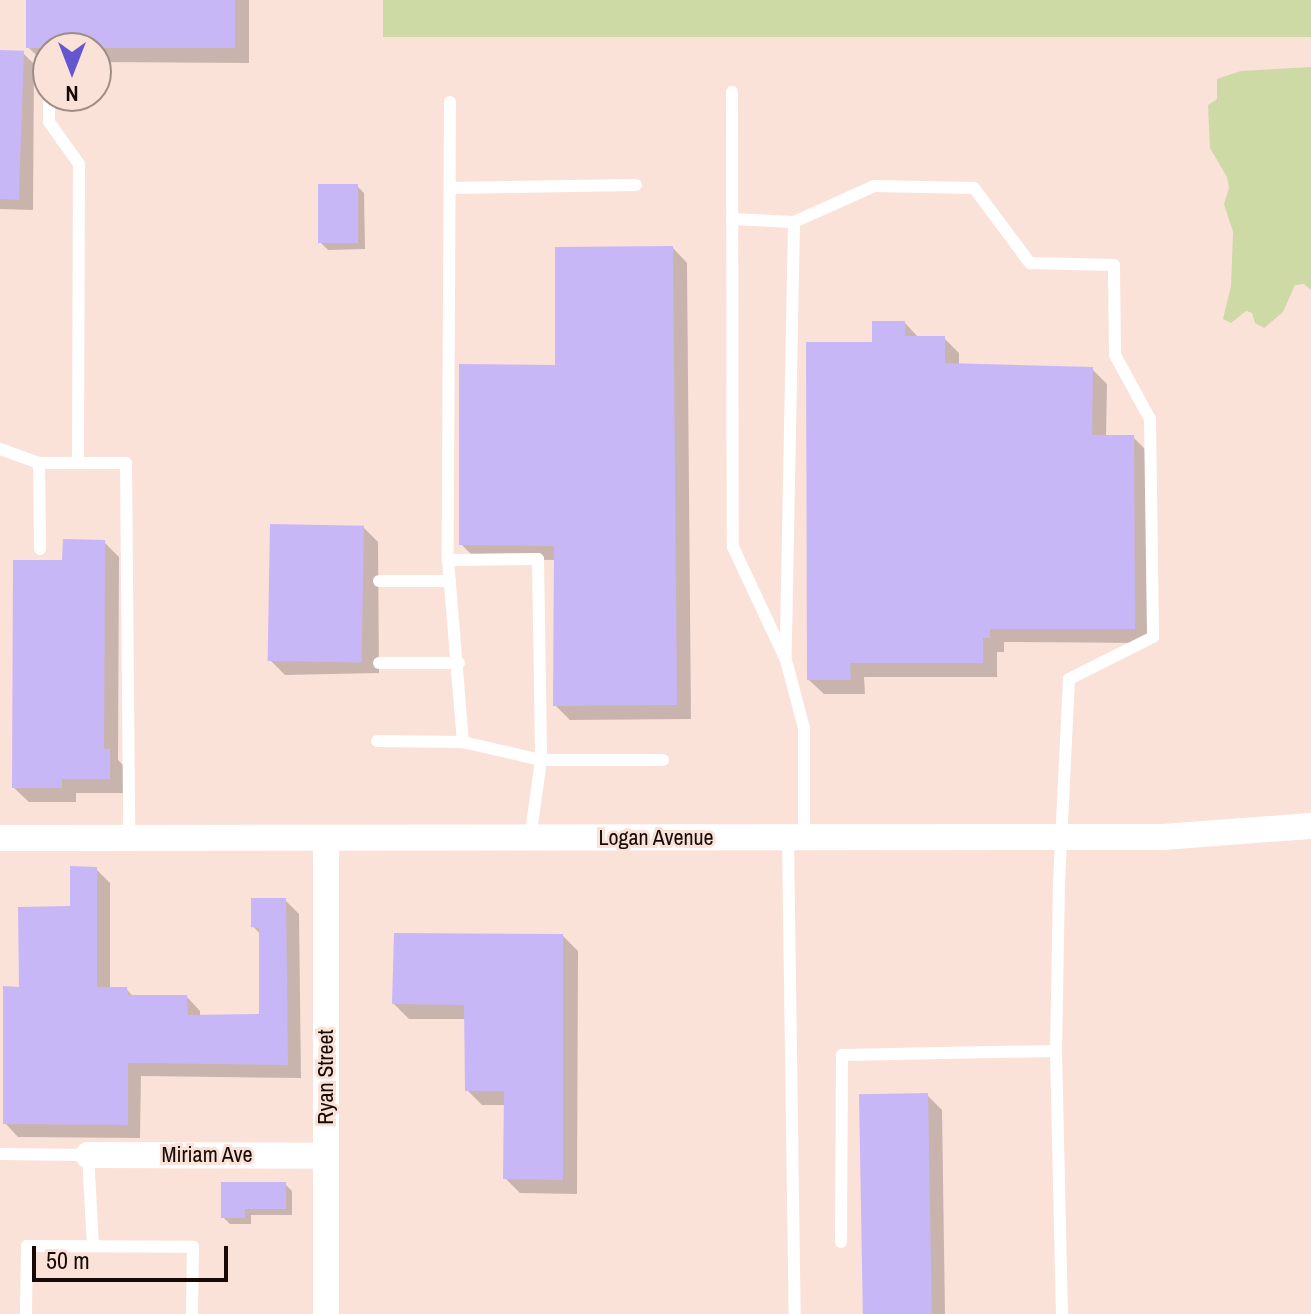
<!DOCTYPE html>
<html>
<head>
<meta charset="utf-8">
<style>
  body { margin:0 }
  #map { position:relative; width:1311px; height:1314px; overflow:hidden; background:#fae2d9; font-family:"Archivo Narrow",sans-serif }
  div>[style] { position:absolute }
  .green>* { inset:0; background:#cddaa6; transform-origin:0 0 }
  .shadow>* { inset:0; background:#0003 }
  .building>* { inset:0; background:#c8b7f6; transform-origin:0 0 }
  .service>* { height:12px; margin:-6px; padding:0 6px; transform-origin:6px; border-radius:6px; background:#fff }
  .minor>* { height:26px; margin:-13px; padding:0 13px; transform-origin:13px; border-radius:13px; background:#fff }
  span { translate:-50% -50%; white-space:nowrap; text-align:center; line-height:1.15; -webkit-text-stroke:6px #fae2d9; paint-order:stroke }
  .street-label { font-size:22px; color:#170a06 }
  .north { position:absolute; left:32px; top:32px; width:80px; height:80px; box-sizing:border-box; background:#fae2d9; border:2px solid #9f8c85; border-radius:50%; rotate:180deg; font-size:22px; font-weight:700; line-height:32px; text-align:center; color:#170a06 }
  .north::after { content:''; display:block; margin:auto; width:28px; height:36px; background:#6356cf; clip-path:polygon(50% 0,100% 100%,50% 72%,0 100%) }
  .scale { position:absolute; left:32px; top:1246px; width:196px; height:36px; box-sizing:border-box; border:4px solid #170a06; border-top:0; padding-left:10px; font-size:24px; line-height:28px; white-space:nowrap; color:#170a06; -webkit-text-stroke:6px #fae2d9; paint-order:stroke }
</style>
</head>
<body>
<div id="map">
  <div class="green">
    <i style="left:383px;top:0;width:928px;height:37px"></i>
    <i style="clip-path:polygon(1311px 67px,1311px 290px,1304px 284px,1295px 285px,1283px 312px,1264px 328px,1255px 323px,1252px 313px,1246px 311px,1231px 323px,1223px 319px,1231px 286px,1233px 232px,1224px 204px,1229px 188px,1227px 177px,1210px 148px,1208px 105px,1217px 99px,1217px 79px,1241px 71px)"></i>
  </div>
  <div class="shadow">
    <i style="clip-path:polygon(28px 0,249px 0,249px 63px,96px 62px,96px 48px,48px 48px,48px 62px,43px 62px,28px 47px)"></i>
    <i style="clip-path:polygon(0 52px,23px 53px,34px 64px,33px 210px,0 209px)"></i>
    <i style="clip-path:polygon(357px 186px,364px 193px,365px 249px,328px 250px,321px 243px)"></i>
    <i style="clip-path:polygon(673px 248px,687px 263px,691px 719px,570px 720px,555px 705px,556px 560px,476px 559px,461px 544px,557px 367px)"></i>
    <i style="clip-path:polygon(905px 323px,919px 338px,944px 338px,959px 353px,959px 366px,1092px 369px,1107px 384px,1106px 437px,1133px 437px,1148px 452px,1149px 643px,1004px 642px,1004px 652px,997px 652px,997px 677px,864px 677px,865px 694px,824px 694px,809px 680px,874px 344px)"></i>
    <i style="clip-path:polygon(363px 527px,378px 542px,379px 673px,285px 675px,270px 660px)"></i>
    <i style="clip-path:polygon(104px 542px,119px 557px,118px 760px,124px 766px,124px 793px,76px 793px,76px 802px,29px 802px,14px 788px,64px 562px)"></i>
    <i style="clip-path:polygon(96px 869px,110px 883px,110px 989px,126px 989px,134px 997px,187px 997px,200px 1011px,200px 1017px,261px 1016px,261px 935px,253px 926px,285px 900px,299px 914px,301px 1078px,141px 1076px,140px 1138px,18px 1137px,5px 1123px,21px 989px)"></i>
    <i style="clip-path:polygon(563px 936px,578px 951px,577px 1194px,520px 1193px,505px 1178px,506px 1105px,482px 1105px,467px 1090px,467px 1019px,409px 1019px,394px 1004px)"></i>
    <i style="clip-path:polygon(927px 1095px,942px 1110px,945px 1314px,864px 1314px)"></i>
    <i style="clip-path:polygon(285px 1184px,292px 1191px,292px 1215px,251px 1215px,251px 1224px,230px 1224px,223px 1217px)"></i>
  </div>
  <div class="building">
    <i style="left:26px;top:0;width:209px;height:48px"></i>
    <i style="left:0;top:50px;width:24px;height:149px;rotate:2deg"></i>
    <i style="left:318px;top:184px;width:40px;height:59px"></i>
    <i style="clip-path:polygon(673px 246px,677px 705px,553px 706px,554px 546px,459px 545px,459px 364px,555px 365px,555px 247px)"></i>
    <i style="clip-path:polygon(872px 321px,905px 321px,905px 336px,945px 336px,945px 363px,1093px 367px,1092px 435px,1134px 435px,1135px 629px,990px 629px,990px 638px,983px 638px,983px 663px,850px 663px,851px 680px,807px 680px,806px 342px,872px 342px)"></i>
    <i style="left:270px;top:524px;width:94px;height:137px;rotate:1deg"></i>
    <i style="clip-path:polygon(63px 539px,105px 540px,104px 749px,110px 749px,110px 779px,62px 779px,62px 788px,12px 788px,13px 560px,62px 560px)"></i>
    <i style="clip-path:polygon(70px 866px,97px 867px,97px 987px,127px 987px,128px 995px,187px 995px,188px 1015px,259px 1014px,259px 928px,251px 927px,251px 898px,286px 898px,288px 1065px,128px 1063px,128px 1125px,3px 1124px,3px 986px,19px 987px,18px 907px,70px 906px)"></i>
    <i style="clip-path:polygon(394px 933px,563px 934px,563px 1180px,503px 1179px,504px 1091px,465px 1091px,464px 1005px,392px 1004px)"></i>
    <i style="left:928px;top:1093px;width:221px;height:69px;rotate:89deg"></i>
    <i style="clip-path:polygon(221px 1182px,286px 1182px,286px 1209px,245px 1209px,245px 1218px,221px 1218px)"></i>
  </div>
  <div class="service">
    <i style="left:732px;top:92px;width:455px;rotate:89.9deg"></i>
    <i style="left:733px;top:547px;width:125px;rotate:64.9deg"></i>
    <i style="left:786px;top:660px;width:70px;rotate:75.2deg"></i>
    <i style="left:804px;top:728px;width:110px;rotate:90deg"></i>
    <i style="left:49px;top:96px;width:26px;rotate:90deg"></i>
    <i style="left:49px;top:122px;width:52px;rotate:54.5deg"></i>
    <i style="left:79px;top:164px;width:297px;rotate:90.2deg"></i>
    <i style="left:450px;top:102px;width:458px;rotate:90.3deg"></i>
    <i style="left:448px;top:560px;width:183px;rotate:85.3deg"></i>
    <i style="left:463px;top:742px;width:80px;rotate:13deg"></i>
    <i style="left:541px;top:760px;width:80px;rotate:97.9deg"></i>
    <i style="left:450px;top:188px;width:186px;rotate:-0.9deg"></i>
    <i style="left:732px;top:219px;width:62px;rotate:2.8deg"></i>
    <i style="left:794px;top:222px;width:435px;rotate:91.1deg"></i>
    <i style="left:794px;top:222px;width:88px;rotate:-24.2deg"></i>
    <i style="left:874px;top:186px;width:100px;rotate:1.1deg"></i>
    <i style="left:974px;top:188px;width:94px;rotate:53.3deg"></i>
    <i style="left:1030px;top:263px;width:84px;rotate:1.4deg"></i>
    <i style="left:1114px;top:265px;width:90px;rotate:89.4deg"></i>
    <i style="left:1115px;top:355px;width:73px;rotate:61.3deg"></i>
    <i style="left:1150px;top:419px;width:218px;rotate:89.2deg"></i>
    <i style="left:1153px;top:637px;width:94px;rotate:153.4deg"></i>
    <i style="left:1069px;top:679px;width:203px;rotate:92.8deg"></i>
    <i style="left:1059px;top:882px;width:169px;rotate:91deg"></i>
    <i style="left:1056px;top:1051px;width:263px;rotate:88.7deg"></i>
    <i style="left:0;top:449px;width:41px;rotate:19.7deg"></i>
    <i style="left:39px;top:463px;width:86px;rotate:89.3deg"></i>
    <i style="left:39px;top:463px;width:87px"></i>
    <i style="left:126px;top:463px;width:376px;rotate:89.5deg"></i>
    <i style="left:448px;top:560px;width:90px;rotate:-0.6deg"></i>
    <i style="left:538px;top:559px;width:201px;rotate:89.1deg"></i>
    <i style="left:541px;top:760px;width:122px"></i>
    <i style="left:379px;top:581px;width:71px"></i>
    <i style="left:379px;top:663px;width:80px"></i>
    <i style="left:377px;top:741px;width:86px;rotate:0.7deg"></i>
    <i style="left:788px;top:838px;width:476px;rotate:89.2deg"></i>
    <i style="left:0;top:1154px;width:88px;rotate:0.7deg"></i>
    <i style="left:88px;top:1155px;width:91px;rotate:86.9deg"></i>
    <i style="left:841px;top:1242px;width:187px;rotate:-89.7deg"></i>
    <i style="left:842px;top:1055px;width:214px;rotate:-1.1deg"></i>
    <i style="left:26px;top:1314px;width:68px;rotate:-89.2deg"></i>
    <i style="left:27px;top:1246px;width:166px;rotate:0.3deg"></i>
    <i style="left:193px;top:1247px;width:67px;rotate:90.9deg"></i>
  </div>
  <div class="minor">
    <i style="left:0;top:838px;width:1163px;rotate:-0.05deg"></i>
    <i style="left:1163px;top:837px;width:148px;rotate:-4.3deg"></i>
    <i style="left:88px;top:1155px;width:238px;rotate:0.2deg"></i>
    <i style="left:326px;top:1314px;width:475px;rotate:-90deg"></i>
  </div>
  <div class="street-label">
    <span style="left:656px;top:838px">Logan Avenue</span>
    <span style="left:326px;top:1077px;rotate:-90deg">Ryan Street</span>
    <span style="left:207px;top:1155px">Miriam Ave</span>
  </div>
  <div class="north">N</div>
  <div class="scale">50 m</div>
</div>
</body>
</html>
